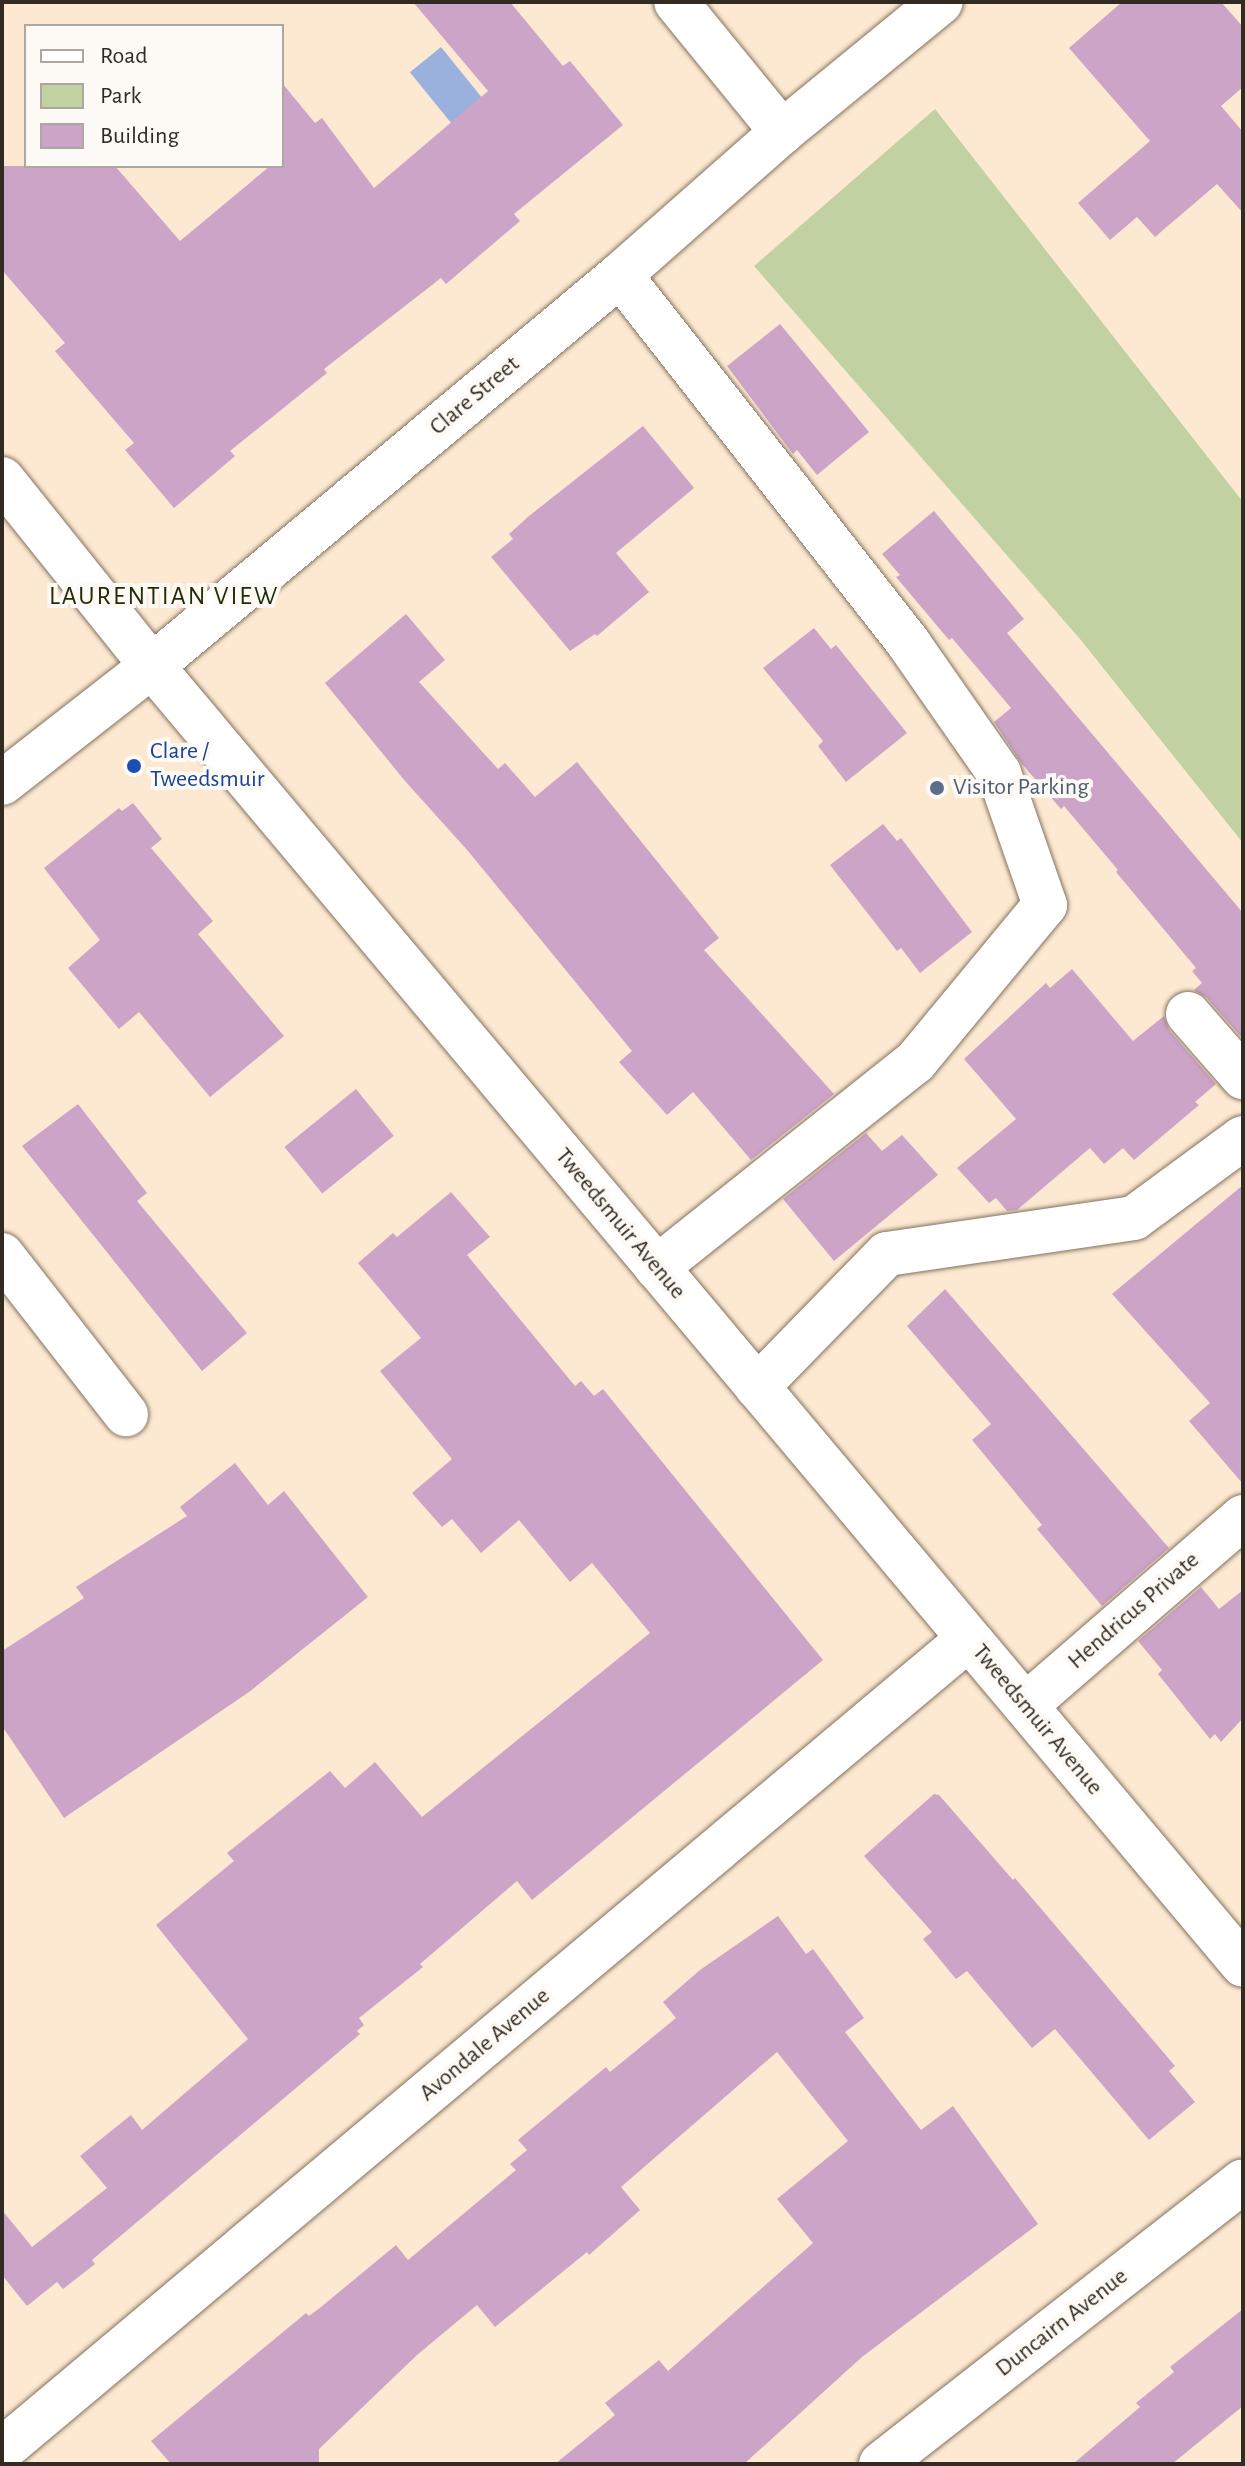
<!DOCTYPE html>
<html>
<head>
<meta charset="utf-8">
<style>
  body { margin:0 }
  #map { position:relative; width:1245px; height:2466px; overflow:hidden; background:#fde9d2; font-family:"Alegreya Sans",sans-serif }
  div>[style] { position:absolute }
  .green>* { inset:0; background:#c2d1a2 }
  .water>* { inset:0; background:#9bb1dd; transform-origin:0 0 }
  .building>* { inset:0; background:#cca4c8; transform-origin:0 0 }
  .roads { filter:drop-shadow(0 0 2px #84725f) drop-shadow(0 0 2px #84725f) }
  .minor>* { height:44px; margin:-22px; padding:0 22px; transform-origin:22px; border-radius:22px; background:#fff }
  .dots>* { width:22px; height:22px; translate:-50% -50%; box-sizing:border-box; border:4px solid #fdf9f4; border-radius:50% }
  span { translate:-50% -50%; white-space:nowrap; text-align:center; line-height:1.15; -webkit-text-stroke:8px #fdf9f4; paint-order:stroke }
  .street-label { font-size:24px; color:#322b22 }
  .transit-label { font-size:24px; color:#164399 }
  .left { translate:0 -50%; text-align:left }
  .service-label { font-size:24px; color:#4e5e75 }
  .neighbourhood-label { font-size:26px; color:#202e0a; letter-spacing:2px }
  .frame { position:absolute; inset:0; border:4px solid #322b22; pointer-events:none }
  .legend { position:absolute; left:24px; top:24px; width:260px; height:144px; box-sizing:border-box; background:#fdf9f4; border:2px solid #aca7a0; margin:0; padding:10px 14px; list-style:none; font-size:24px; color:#322b22 }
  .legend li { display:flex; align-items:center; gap:16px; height:40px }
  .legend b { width:40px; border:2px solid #aca7a0 }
</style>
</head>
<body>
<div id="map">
  <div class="green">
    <i style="clip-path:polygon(935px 109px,1243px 502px,1243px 843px,1080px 639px,754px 266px)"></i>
  </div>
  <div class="water">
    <i style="left:441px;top:47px;width:80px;height:40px;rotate:51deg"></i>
  </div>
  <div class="building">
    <i style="clip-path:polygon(413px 2px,510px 2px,563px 66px,570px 61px,623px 125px,514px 214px,520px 221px,446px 284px,441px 278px,324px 369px,327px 373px,230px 451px,235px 456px,174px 508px,125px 450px,134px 443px,55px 351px,65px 343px,2px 270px,2px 166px,115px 166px,180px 241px,270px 166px,282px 166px,282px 83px,315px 123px,322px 118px,374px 188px,488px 91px)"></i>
    <i style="clip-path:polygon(1122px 2px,1221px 2px,1243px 27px,1243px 87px,1221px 106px,1243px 132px,1243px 213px,1217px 184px,1155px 237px,1137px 217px,1110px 240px,1078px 203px,1150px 141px,1069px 48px)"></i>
    <i style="clip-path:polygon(780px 324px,869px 432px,817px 475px,797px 450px,793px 454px,727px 366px)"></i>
    <i style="clip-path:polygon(643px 426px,694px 488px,616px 553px,649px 592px,597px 636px,595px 634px,570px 651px,491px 557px,513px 539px,509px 534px,529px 516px)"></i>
    <i style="clip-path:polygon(934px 511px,1024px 619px,1007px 633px,1243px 913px,1243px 1039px,1207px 998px,1194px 990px,1202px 983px,1192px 971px,1196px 968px,1116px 872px,1118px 870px,1064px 806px,1061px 809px,1022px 764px,994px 722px,1011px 708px,952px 638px,949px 640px,896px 577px,900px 575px,882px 554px)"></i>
    <i style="clip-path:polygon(406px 614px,445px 660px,419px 682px,498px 769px,505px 763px,535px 797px,577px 762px,719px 938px,704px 950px,834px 1094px,751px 1160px,693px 1092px,667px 1115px,619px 1062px,632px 1051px,468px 851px,405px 781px,325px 683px)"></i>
    <i style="clip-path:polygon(814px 628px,831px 649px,836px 645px,907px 733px,846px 782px,818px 746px,823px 741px,763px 668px)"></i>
    <i style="clip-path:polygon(133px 803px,162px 839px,151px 848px,213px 921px,198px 934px,284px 1036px,210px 1097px,139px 1012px,119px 1029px,68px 968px,100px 940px,44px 868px,119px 808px,122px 811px)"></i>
    <i style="clip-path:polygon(883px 824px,897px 841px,901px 838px,972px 932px,920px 973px,901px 948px,897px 951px,830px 865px)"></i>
    <i style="clip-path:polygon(1072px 969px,1133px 1041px,1164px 1016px,1169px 1030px,1216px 1084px,1195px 1102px,1199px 1105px,1134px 1160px,1123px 1148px,1104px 1164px,1090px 1148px,1017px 1210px,1007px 1211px,996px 1198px,989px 1203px,957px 1168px,1016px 1119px,964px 1059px,1046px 983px,1050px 988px)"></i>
    <i style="left:356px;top:1089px;width:60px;height:92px;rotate:51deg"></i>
    <i style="clip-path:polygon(78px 1104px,147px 1193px,137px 1201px,247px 1333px,202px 1371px,22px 1146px)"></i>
    <i style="clip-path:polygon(866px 1133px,882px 1151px,902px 1135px,938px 1175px,834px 1261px,783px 1199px)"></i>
    <i style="clip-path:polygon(1243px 1185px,1243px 1484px,1189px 1421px,1210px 1403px,1112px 1294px)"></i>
    <i style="clip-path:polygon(451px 1192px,490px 1237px,467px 1255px,575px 1386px,581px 1381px,594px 1396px,603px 1389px,823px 1660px,532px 1900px,517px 1881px,420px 1964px,423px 1967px,359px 2018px,364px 2025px,357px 2031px,360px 2034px,92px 2260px,95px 2264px,63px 2289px,57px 2282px,27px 2306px,2px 2275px,2px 2210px,32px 2247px,107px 2188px,80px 2156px,131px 2115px,142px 2130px,248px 2039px,156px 1925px,234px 1861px,227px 1853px,330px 1771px,345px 1788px,375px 1762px,422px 1817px,650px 1633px,592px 1563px,570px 1582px,519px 1520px,481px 1553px,452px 1519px,442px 1527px,412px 1493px,452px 1459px,380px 1371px,421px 1338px,358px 1263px,393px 1233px,397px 1237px)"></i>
    <i style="clip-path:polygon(945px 1289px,1169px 1548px,1102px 1606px,1037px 1529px,1042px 1525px,972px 1440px,991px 1424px,907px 1326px)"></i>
    <i style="clip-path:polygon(235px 1463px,268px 1505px,284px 1491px,368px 1597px,249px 1692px,64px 1818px,2px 1726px,2px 1651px,84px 1598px,76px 1587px,187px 1516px,180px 1507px)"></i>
    <i style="clip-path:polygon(1201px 1587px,1219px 1609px,1243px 1590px,1243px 1718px,1221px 1742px,1215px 1734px,1210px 1739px,1158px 1674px,1162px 1670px,1138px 1641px)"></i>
    <i style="clip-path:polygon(934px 1794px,939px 1795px,1013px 1880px,1015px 1878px,1175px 2066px,1169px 2071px,1195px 2102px,1149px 2140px,1055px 2029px,1032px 2048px,967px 1971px,956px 1979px,923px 1939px,932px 1932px,864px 1856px)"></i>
    <i style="clip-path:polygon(778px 1916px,806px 1954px,813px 1949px,864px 2018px,845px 2032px,921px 2130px,953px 2106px,1038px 2224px,862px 2357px,744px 2464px,555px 2464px,615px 2415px,605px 2403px,659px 2360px,668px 2371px,813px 2243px,777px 2199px,848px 2141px,777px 2052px,621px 2187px,640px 2210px,589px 2255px,587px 2252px,495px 2327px,477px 2305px,417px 2355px,319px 2449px,319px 2464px,171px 2464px,151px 2441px,306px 2313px,309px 2316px,321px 2307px,396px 2245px,408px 2260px,516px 2170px,510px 2164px,527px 2150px,518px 2140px,606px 2067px,610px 2072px,676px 2018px,663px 2002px,700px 1970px)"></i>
    <i style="clip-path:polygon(1243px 2309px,1243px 2406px,1172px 2464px,1073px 2464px,1140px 2407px,1136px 2403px,1174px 2372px,1170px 2367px)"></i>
  </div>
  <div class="roads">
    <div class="minor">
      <i style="left:676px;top:2px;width:168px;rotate:50.8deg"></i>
      <i style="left:620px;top:275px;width:469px;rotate:51.9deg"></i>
      <i style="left:909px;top:644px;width:157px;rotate:55.1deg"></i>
      <i style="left:999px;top:773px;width:140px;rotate:70.8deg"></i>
      <i style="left:1045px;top:905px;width:204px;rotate:129.6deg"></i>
      <i style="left:915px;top:1062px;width:330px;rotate:141.5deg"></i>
      <i style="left:2px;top:479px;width:240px;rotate:51.3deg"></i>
      <i style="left:152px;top:666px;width:1696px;rotate:49.97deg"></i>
      <i style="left:2px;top:783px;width:190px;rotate:-38deg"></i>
      <i style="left:152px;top:666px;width:610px;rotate:-39.88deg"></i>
      <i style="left:620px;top:275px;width:216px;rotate:-41.4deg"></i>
      <i style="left:782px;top:132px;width:205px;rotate:-39.3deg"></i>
      <i style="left:1188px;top:1014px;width:84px;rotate:48.9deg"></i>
      <i style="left:2px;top:1255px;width:202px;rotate:52.1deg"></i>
      <i style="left:757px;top:1387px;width:186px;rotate:-45.7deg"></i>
      <i style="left:887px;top:1254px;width:250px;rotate:-8.3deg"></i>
      <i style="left:1134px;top:1218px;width:135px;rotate:-36.3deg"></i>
      <i style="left:1026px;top:1705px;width:287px;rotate:-40.9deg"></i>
      <i style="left:2px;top:2450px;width:1261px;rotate:-40.01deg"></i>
      <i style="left:881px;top:2464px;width:459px;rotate:-38deg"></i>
    </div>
  </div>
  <div class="dots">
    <i style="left:134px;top:766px;background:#1a4fb4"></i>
    <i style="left:937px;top:788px;background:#5c6f8a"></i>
  </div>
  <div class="street-label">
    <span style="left:475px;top:396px;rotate:-40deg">Clare Street</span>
    <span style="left:620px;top:1224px;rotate:50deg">Tweedsmuir Avenue</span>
    <span style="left:1134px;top:1611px;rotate:-41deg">Hendricus Private</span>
    <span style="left:1037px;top:1720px;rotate:50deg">Tweedsmuir Avenue</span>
    <span style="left:485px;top:2045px;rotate:-40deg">Avondale Avenue</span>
    <span style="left:1062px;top:2323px;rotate:-38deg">Duncairn Avenue</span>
  </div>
  <div class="transit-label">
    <span class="left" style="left:150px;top:766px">Clare /<br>Tweedsmuir</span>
  </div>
  <div class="service-label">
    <span class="left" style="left:953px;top:788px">Visitor Parking</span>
  </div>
  <div class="neighbourhood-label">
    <span style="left:164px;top:597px">LAURENTIAN VIEW</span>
  </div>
  <div class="frame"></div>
  <ul class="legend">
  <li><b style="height:10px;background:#fff"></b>Road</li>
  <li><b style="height:22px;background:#c2d1a2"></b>Park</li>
  <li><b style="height:22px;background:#cca4c8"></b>Building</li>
  </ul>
</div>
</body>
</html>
